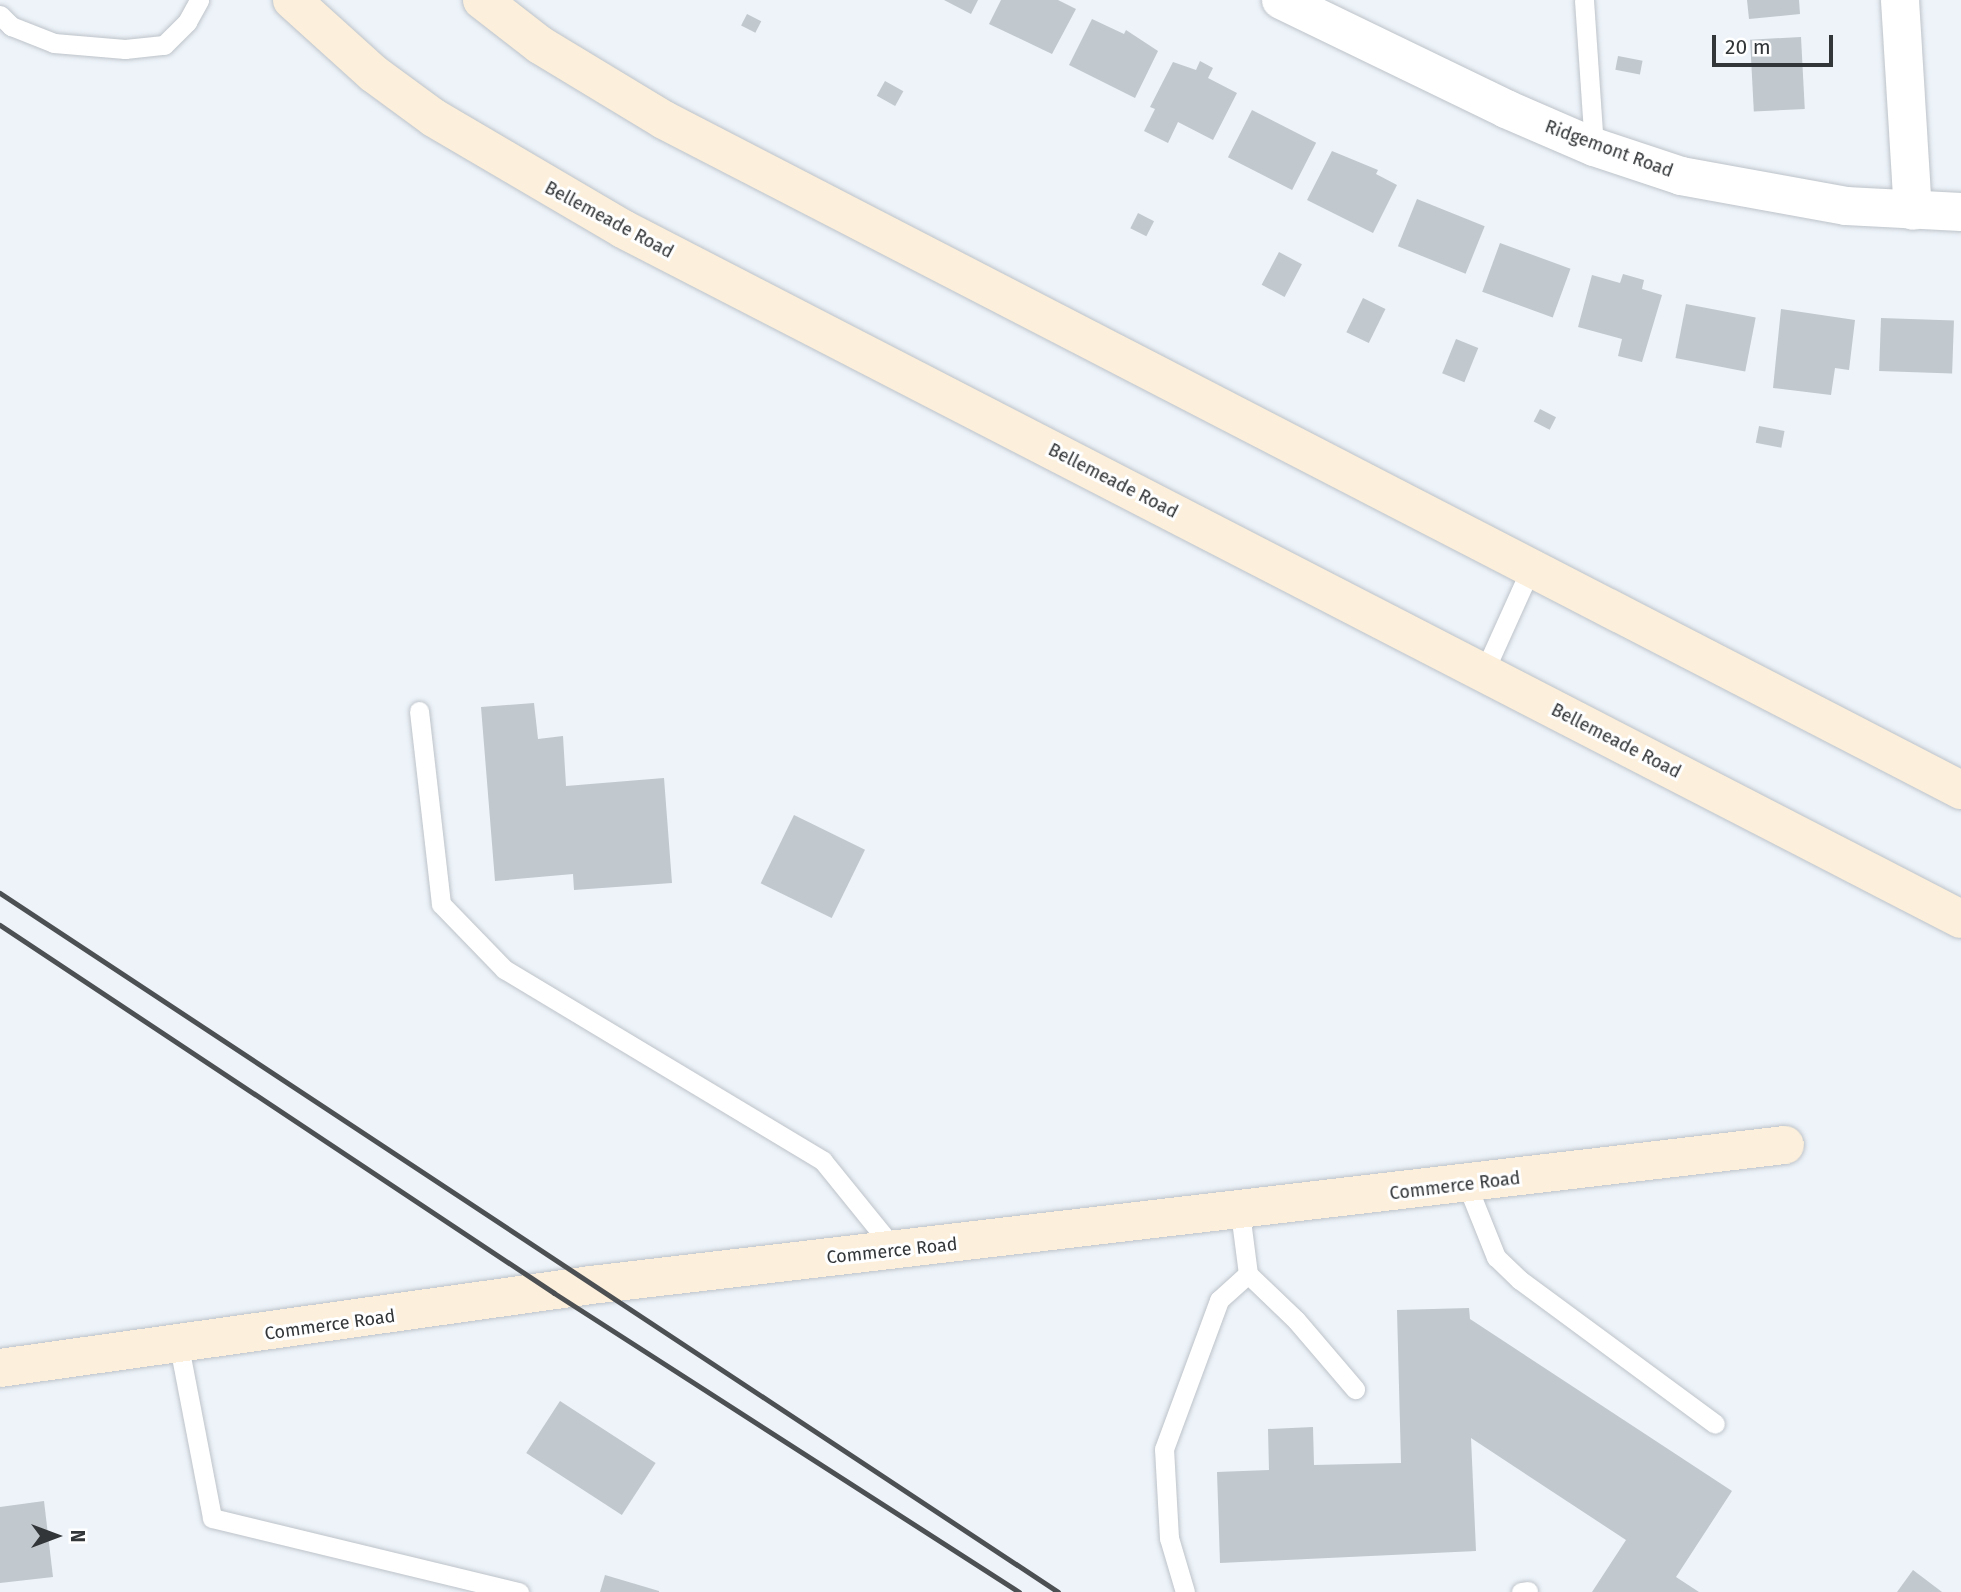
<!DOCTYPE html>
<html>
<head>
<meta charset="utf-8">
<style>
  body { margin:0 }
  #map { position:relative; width:1961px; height:1592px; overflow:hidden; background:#edf3f9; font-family:"Fira Sans",sans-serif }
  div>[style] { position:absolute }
  .building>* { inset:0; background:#c1c8ce; transform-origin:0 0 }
  .roads { filter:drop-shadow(0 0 2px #bdc3c9) drop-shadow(0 0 2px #bdc3c9) }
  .lane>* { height:19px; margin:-9.5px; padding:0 9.5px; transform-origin:9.5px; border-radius:9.5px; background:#fff }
  .street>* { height:38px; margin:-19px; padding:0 19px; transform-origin:19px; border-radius:19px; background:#fff }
  .secondary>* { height:38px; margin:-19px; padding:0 19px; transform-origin:19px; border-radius:19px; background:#fcf0dc }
  .rail>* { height:5px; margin:-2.5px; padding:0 2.5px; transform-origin:2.5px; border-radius:2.5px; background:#4d5053 }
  span { translate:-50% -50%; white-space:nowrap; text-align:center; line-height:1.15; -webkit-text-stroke:6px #fff; paint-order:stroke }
  .street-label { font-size:18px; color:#333638 }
  .north { position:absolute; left:21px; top:1501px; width:70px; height:70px; -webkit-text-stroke:5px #fff; paint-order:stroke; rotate:90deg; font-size:19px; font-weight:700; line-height:28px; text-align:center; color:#333638 }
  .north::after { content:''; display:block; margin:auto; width:24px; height:32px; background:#333638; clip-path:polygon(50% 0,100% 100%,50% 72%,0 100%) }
  .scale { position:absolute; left:1712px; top:35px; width:121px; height:32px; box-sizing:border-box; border:4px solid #333638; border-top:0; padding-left:9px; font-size:21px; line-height:24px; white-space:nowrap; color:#333638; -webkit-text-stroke:5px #fff; paint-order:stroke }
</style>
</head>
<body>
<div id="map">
  <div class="building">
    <i style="clip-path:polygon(944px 0,978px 0,971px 14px)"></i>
    <i style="clip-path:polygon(1001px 0,1058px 0,1076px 9px,1052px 54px,989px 24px)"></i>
    <i style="clip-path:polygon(1747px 0,1799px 0,1800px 14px,1749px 19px)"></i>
    <i style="left:747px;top:14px;width:16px;height:13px;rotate:27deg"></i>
    <i style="clip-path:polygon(1092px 19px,1124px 34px,1126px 30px,1158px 51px,1135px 98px,1069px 65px)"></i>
    <i style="left:1801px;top:37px;width:72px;height:51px;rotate:87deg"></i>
    <i style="left:1618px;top:56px;width:25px;height:14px;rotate:11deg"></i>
    <i style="clip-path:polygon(1200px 61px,1213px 68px,1208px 78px,1237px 93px,1213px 140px,1178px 122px,1168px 143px,1144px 131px,1155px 109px,1150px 107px,1173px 62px,1196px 70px)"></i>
    <i style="left:885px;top:81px;width:21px;height:17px;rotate:29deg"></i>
    <i style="left:1252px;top:110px;width:72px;height:53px;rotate:27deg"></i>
    <i style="clip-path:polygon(1332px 151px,1378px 170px,1376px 174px,1397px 185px,1373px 233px,1307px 200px)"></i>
    <i style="left:1417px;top:199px;width:73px;height:51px;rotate:22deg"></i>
    <i style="left:1138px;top:213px;width:18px;height:17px;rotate:27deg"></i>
    <i style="left:1500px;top:243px;width:75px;height:52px;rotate:20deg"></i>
    <i style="left:1279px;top:252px;width:26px;height:37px;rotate:28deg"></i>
    <i style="clip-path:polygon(1623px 274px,1644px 280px,1642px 289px,1662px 295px,1642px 362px,1618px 356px,1622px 339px,1578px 327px,1592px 275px,1620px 283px)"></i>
    <i style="left:1363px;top:298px;width:25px;height:38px;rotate:26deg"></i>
    <i style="left:1686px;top:304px;width:71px;height:55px;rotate:11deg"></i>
    <i style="clip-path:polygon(1781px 309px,1855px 320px,1849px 370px,1835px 368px,1831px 395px,1773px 388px)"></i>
    <i style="left:1881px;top:318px;width:73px;height:53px;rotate:2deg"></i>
    <i style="left:1456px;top:339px;width:24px;height:37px;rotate:22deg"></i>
    <i style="left:1540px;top:409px;width:18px;height:14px;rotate:27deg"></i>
    <i style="left:1759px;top:426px;width:26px;height:17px;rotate:11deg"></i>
    <i style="clip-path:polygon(534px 703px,538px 739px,563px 736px,566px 786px,664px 778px,672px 883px,574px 890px,573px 874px,495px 881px,481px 707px)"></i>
    <i style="left:794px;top:815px;width:79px;height:76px;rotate:26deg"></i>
    <i style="clip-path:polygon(1469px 1308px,1470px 1319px,1732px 1491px,1676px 1577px,1699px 1592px,1592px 1592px,1626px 1540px,1471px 1438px,1476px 1551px,1220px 1563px,1217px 1472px,1269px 1470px,1268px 1429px,1313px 1427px,1314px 1465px,1401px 1463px,1397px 1310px)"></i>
    <i style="left:560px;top:1401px;width:114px;height:62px;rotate:33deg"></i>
    <i style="clip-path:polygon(44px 1501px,53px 1577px,0 1583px,0 1507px)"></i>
    <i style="clip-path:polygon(1913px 1570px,1942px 1592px,1897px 1592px)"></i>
    <i style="clip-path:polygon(605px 1575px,659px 1591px,659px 1592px,600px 1592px)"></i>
  </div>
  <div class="roads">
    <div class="lane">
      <i style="left:1584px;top:0;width:147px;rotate:86.1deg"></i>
      <i style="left:0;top:15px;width:16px;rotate:45deg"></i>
      <i style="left:11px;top:26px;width:46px;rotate:21.6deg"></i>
      <i style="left:54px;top:43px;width:71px;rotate:4.8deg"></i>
      <i style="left:125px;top:49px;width:39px;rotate:-6deg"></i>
      <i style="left:164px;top:45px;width:33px;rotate:-45deg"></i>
      <i style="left:187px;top:22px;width:25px;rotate:-61deg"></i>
      <i style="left:1484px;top:672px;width:114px;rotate:-65.7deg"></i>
      <i style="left:419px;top:711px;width:194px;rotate:83.5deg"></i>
      <i style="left:441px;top:904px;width:91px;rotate:45.9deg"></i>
      <i style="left:504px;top:969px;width:372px;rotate:31deg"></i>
      <i style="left:823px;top:1161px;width:114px;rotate:51deg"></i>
      <i style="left:1467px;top:1185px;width:78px;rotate:68.1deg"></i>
      <i style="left:1496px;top:1257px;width:33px;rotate:44deg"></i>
      <i style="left:1520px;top:1280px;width:242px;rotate:36.4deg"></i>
      <i style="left:1248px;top:1274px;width:66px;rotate:43.8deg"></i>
      <i style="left:1296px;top:1320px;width:91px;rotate:49.5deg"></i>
      <i style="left:179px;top:1346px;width:175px;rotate:79.1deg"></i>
      <i style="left:212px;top:1518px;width:316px;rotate:13.6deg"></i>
      <i style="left:1185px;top:1592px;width:56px;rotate:-106.5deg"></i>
      <i style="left:1169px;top:1538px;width:89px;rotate:-93.2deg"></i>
      <i style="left:1164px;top:1449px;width:159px;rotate:-69.7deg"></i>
      <i style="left:1219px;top:1300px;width:39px;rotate:-42deg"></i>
      <i style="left:1248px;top:1274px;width:63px;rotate:-97.4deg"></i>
      <i style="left:1521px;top:1592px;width:7px;rotate:-8deg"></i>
    </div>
    <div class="street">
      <i style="left:1281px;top:0;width:250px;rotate:25.8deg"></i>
      <i style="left:1506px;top:109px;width:96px;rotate:23.4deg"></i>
      <i style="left:1594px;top:147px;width:92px;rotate:18.4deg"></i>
      <i style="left:1681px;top:176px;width:168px;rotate:10.3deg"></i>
      <i style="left:1846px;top:206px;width:115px;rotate:3deg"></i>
      <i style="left:1900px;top:0;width:211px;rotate:86.5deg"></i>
    </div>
    <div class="secondary">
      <i style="left:292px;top:0;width:110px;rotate:42.1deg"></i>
      <i style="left:374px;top:74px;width:74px;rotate:36.3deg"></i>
      <i style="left:434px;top:118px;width:219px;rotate:30.4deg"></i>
      <i style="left:623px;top:229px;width:1505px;rotate:27.28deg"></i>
      <i style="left:482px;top:0;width:73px;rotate:37.8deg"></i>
      <i style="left:540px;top:45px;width:145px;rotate:31.2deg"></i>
      <i style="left:664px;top:120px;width:1460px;rotate:27.32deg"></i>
      <i style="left:0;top:1368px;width:597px;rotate:-7.99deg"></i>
      <i style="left:591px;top:1285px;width:1202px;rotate:-6.69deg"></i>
    </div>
  </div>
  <div class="rail">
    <i style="left:0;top:893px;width:1268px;rotate:33.45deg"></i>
    <i style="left:0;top:925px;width:665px;rotate:33.59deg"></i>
    <i style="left:554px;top:1293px;width:553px;rotate:32.74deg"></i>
  </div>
  <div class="street-label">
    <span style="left:1609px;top:149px;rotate:20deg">Ridgemont Road</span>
    <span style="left:609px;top:220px;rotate:28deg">Bellemeade Road</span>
    <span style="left:1113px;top:481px;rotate:27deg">Bellemeade Road</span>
    <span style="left:1616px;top:741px;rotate:27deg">Bellemeade Road</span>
    <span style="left:1455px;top:1186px;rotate:-7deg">Commerce Road</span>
    <span style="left:892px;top:1251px;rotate:-6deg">Commerce Road</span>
    <span style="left:330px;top:1325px;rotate:-8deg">Commerce Road</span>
  </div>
  <div class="north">N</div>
  <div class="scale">20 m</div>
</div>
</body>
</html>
